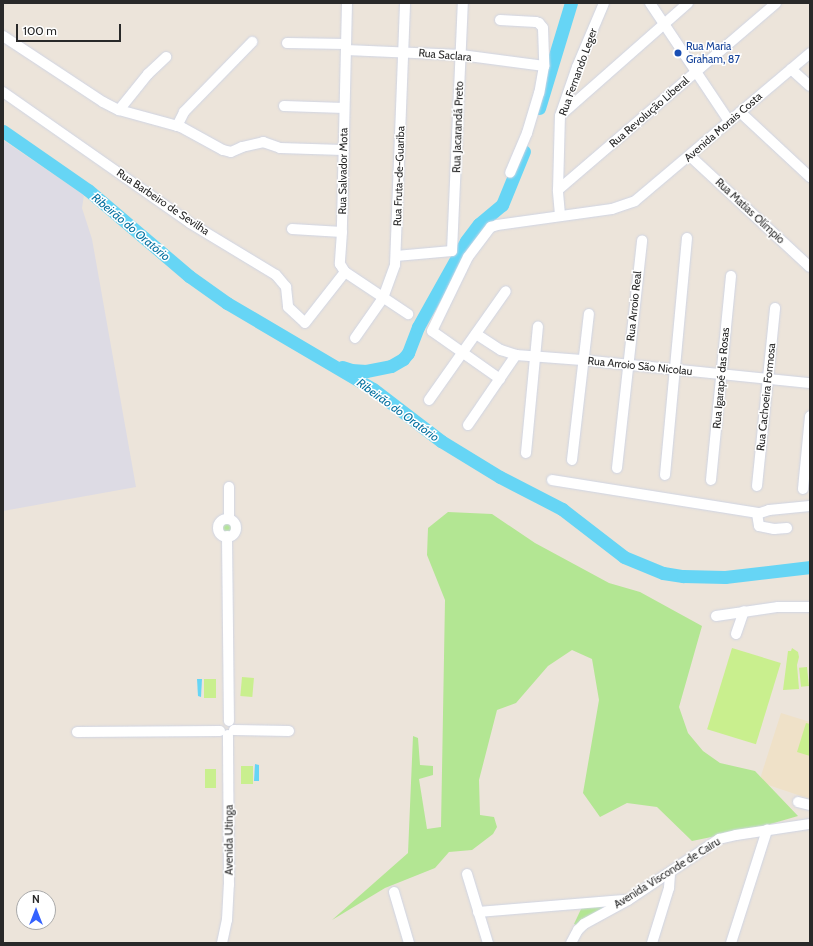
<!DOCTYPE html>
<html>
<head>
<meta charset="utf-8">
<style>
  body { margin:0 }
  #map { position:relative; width:813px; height:946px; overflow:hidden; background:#ece4da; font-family:Cabin,sans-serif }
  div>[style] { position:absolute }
  .industrial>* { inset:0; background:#dddbe4 }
  .education>* { inset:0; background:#efe1c8 }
  .green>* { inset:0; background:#b3e693 }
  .round { border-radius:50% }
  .pitch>* { inset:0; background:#c9ef8e; transform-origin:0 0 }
  .water>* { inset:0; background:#66d5f5 }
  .river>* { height:13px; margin:-6.5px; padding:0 6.5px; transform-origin:6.5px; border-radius:6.5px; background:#66d5f5 }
  .roads { filter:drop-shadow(0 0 1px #cfd4e3) drop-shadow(0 0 1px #cfd4e3) }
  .minor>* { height:10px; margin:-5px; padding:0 5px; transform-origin:5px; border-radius:5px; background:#fff }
  .minor>.ring { margin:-5px; padding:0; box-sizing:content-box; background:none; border:10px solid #fff; border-radius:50% }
  .dots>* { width:11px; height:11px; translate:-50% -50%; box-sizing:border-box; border:2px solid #fff; border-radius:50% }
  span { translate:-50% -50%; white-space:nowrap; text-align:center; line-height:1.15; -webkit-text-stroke:3px #fff; paint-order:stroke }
  .transit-label { font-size:11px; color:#164399 }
  .left { translate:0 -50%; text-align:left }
  .street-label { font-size:11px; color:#292929 }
  .water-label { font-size:12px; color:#0672a1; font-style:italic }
  .frame { position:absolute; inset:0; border:4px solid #292929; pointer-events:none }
  .north { position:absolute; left:16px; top:890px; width:40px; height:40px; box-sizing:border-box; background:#fff; border:1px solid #a9a9a9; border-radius:50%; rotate:0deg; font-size:11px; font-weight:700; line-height:16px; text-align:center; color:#292929 }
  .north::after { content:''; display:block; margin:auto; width:14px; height:18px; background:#3462ff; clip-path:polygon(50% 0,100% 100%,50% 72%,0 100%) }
  .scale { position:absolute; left:16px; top:24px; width:105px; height:18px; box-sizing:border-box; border:2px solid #292929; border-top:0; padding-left:5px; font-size:12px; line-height:14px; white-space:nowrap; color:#292929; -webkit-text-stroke:3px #fff; paint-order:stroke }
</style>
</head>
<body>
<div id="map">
  <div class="industrial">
    <i style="clip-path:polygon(3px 140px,84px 195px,82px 208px,92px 239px,136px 487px,3px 511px)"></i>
  </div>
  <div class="education">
    <i style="clip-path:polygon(781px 713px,810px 722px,810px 799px,759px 782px)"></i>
  </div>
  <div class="green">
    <i style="clip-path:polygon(448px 512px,492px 514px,535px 543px,609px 583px,640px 592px,702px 626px,679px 707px,688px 733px,703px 751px,720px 763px,755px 771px,798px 816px,760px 827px,692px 841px,657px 807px,627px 803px,600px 817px,583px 793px,599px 700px,592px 659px,572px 650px,548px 666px,516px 703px,497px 710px,479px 780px,480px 815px,494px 817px,497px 827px,493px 834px,472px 850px,449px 852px,435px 868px,385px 888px,332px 920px,408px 853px,413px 736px,418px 738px,420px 765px,433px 766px,433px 775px,419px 779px,427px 829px,441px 827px,445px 600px,427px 555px,428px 528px)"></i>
    <i class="round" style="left:222px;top:522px;width:10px;height:10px"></i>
    <i style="clip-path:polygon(582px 907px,602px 906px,603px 908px,579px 926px,574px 924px)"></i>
  </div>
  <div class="pitch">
    <i style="left:732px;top:648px;width:51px;height:85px;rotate:17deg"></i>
    <i style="clip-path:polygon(792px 648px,798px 652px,799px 657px,797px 665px,799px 689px,783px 690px,788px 651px,791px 651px)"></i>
    <i style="left:807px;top:667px;width:19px;height:8px;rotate:84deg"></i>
    <i style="left:242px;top:677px;width:12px;height:19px;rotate:5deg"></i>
    <i style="left:204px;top:679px;width:12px;height:19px"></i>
    <i style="clip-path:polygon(806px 723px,810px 724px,810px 756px,797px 752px)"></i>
    <i style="left:241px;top:766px;width:12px;height:18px"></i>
    <i style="left:205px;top:769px;width:11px;height:19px"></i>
  </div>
  <div class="water">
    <i style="clip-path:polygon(197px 679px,202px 679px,201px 697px,198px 696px)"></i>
    <i style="clip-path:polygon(255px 764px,259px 765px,259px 781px,254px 781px)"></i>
  </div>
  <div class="river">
    <i style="left:539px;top:108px;width:110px;rotate:-73.1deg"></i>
    <i style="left:3px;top:131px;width:103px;rotate:34.8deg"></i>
    <i style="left:88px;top:190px;width:133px;rotate:40.4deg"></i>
    <i style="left:189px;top:276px;width:47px;rotate:35.4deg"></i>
    <i style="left:227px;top:303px;width:169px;rotate:30.5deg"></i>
    <i style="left:373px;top:389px;width:86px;rotate:37.4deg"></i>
    <i style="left:441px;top:441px;width:69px;rotate:31.4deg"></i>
    <i style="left:500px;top:477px;width:70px;rotate:27.3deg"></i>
    <i style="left:562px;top:509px;width:78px;rotate:37.7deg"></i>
    <i style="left:624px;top:557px;width:42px;rotate:22.3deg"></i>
    <i style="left:663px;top:573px;width:20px;rotate:9deg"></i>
    <i style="left:683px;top:576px;width:42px;rotate:1.4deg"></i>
    <i style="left:725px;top:577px;width:86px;rotate:-6.7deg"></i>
    <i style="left:342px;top:367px;width:9px;rotate:18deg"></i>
    <i style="left:351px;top:370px;width:15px;rotate:4deg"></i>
    <i style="left:366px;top:371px;width:25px;rotate:-11deg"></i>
    <i style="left:391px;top:366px;width:14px;rotate:-30deg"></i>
    <i style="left:403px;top:359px;width:8px;rotate:-50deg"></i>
    <i style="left:408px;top:353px;width:28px;rotate:-69deg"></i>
    <i style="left:418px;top:327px;width:98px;rotate:-60.8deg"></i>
    <i style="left:466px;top:241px;width:21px;rotate:-53deg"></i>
    <i style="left:479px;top:224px;width:30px;rotate:-40deg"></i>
    <i style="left:502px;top:205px;width:58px;rotate:-67.8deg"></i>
  </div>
  <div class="roads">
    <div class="minor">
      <i style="left:347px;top:3px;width:229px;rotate:91.3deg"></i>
      <i style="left:342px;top:232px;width:32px;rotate:94deg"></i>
      <i style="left:340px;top:264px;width:9px;rotate:58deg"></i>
      <i style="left:345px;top:272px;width:76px;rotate:33.7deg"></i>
      <i style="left:650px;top:3px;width:142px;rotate:56.2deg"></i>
      <i style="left:500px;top:20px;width:36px;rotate:3deg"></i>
      <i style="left:536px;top:22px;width:3px;rotate:18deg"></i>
      <i style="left:539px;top:23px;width:6px;rotate:51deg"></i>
      <i style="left:543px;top:28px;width:38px;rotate:88deg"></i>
      <i style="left:544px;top:66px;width:27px;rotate:100deg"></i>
      <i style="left:539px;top:93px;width:42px;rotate:106.7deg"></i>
      <i style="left:527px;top:133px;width:43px;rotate:113deg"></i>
      <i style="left:3px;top:36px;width:120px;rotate:33.4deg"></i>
      <i style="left:103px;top:102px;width:18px;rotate:27deg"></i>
      <i style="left:119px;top:110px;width:64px;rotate:15.3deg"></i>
      <i style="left:181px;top:127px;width:48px;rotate:28.7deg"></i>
      <i style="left:223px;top:150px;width:8px;rotate:14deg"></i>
      <i style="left:231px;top:152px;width:12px;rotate:-24deg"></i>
      <i style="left:242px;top:147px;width:22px;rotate:-13deg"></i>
      <i style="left:263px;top:142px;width:18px;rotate:19deg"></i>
      <i style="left:280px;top:148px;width:63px;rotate:1.8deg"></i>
      <i style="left:287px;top:43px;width:59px;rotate:1deg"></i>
      <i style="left:346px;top:50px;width:115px;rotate:2.5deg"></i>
      <i style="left:461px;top:55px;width:84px;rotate:7.5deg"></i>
      <i style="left:791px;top:69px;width:25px;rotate:42deg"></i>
      <i style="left:3px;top:92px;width:228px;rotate:35deg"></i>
      <i style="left:190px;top:223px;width:100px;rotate:31.2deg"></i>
      <i style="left:276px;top:275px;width:16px;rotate:50deg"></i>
      <i style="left:286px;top:287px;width:20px;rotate:84deg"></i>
      <i style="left:288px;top:307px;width:23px;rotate:43deg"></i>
      <i style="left:305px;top:323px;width:65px;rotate:-51.9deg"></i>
      <i style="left:284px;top:106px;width:60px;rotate:1.9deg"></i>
      <i style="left:119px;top:110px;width:46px;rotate:-51.1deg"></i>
      <i style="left:148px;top:74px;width:25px;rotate:-43deg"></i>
      <i style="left:740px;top:112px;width:96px;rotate:42.9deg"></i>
      <i style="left:562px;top:114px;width:168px;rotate:-41.4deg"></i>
      <i style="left:177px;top:126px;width:16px;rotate:-63deg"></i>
      <i style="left:184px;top:112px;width:98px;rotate:-45.8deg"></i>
      <i style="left:690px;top:156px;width:163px;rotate:42.8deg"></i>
      <i style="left:558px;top:190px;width:287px;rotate:-40.6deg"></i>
      <i style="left:560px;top:215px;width:25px;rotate:-95deg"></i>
      <i style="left:558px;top:190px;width:74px;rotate:-88.5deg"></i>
      <i style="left:560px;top:116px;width:52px;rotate:-70.9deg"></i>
      <i style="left:577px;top:67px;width:69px;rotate:-67.1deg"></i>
      <i style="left:292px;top:229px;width:50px;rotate:3.4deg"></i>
      <i style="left:396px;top:256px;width:56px;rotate:-5.1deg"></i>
      <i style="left:452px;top:251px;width:248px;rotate:-87.5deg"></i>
      <i style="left:476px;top:334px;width:30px;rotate:33deg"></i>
      <i style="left:501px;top:350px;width:16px;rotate:18deg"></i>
      <i style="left:516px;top:355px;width:66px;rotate:4.3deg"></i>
      <i style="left:582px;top:360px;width:229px;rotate:5.8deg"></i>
      <i style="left:355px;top:338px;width:49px;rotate:-55deg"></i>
      <i style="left:383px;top:298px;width:35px;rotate:-70deg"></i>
      <i style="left:395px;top:265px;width:262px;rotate:-87.8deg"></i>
      <i style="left:500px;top:379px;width:83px;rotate:-144.8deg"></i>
      <i style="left:432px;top:331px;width:82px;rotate:-64.1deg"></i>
      <i style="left:468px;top:257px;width:38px;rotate:-53deg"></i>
      <i style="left:491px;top:227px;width:6px;rotate:-18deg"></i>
      <i style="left:497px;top:225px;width:116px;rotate:-7.9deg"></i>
      <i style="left:612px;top:209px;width:24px;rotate:-19deg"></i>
      <i style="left:635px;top:201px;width:229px;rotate:-40.2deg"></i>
      <i style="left:429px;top:400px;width:133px;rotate:-54.8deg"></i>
      <i style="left:468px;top:425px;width:85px;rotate:-55.6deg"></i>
      <i style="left:526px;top:453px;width:127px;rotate:-84.6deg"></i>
      <i style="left:572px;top:460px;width:147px;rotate:-83.4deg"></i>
      <i style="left:617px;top:468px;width:229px;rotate:-83.7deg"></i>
      <i style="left:665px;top:475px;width:238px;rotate:-84.7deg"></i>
      <i style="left:552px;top:480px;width:210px;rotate:9.1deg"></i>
      <i style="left:711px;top:480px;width:205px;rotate:-84.4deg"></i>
      <i style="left:757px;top:486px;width:179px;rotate:-84.2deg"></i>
      <i style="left:803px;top:489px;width:73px;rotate:-84.5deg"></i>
      <i style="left:229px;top:519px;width:32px;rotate:-90deg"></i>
      <i class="ring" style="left:218px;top:519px;width:8px;height:8px"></i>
      <i style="left:787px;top:528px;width:13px;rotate:176deg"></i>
      <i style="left:774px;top:529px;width:15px;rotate:-169deg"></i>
      <i style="left:759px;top:526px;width:12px;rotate:-99deg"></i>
      <i style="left:757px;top:514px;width:13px;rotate:-18deg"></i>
      <i style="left:769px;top:510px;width:41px;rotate:-5.6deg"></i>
      <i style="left:227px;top:536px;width:185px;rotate:89.4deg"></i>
      <i style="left:716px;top:616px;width:63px;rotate:-8.3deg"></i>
      <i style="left:778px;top:607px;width:32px"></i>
      <i style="left:736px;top:634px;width:24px;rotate:-71deg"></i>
      <i style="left:234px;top:730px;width:55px;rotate:1deg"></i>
      <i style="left:77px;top:732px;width:143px;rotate:-0.4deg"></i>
      <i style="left:798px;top:802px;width:12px;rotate:14deg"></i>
      <i style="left:467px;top:874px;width:72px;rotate:73.1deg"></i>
      <i style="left:394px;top:892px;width:53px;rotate:73.6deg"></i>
      <i style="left:478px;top:912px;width:146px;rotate:-4.7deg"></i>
      <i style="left:222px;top:943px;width:24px;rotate:-78deg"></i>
      <i style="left:227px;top:920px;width:35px;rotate:-87deg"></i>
      <i style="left:229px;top:885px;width:150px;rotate:-90.4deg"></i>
      <i style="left:571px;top:943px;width:15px;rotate:-62deg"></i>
      <i style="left:578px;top:930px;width:8px;rotate:-45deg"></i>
      <i style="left:584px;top:924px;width:50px;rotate:-28.6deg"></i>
      <i style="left:628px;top:900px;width:110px;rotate:-33.8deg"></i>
      <i style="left:719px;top:839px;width:17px;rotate:-13deg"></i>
      <i style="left:736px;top:835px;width:75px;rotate:-8.5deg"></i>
      <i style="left:652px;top:943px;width:58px;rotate:-72.8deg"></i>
      <i style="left:669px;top:888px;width:15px;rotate:-86deg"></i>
      <i style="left:731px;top:943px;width:119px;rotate:-72.3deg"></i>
    </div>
  </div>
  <div class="dots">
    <i style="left:678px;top:53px;background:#1a4fb4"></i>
  </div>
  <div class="transit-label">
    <span class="left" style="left:686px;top:53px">Rua Maria<br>Graham, 87</span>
  </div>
  <div class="street-label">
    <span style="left:445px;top:55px;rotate:5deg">Rua Saclara</span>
    <span style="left:578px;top:72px;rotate:-70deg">Rua Fernando Leger</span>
    <span style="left:649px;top:112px;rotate:-41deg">Rua Revolução Liberal</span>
    <span style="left:458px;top:127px;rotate:-88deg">Rua Jacarandá Preto</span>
    <span style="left:723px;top:127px;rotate:-41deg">Avenida Morais Costa</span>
    <span style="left:343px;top:171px;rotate:-89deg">Rua Salvador Mota</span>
    <span style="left:399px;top:176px;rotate:-88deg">Rua Fruta-de-Guariba</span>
    <span style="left:163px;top:202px;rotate:34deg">Rua Barbeiro de Sevilha</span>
    <span style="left:750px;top:211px;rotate:43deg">Rua Matias Olímpio</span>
    <span style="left:634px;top:306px;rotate:-84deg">Rua Arroio Real</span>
    <span style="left:640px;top:366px;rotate:6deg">Rua Arroio São Nicolau</span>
    <span style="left:721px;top:378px;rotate:-85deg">Rua Igarapé das Rosas</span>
    <span style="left:766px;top:397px;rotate:-84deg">Rua Cachoeira Formosa</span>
    <span style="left:229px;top:840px;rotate:-90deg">Avenida Utinga</span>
    <span style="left:667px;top:873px;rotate:-32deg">Avenida Visconde de Cairu</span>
  </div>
  <div class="water-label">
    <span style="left:131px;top:227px;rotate:40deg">Ribeirão do Oratório</span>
    <span style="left:398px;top:410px;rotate:36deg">Ribeirão do Oratório</span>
  </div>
  <div class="frame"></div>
  <div class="north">N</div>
  <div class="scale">100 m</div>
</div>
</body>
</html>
